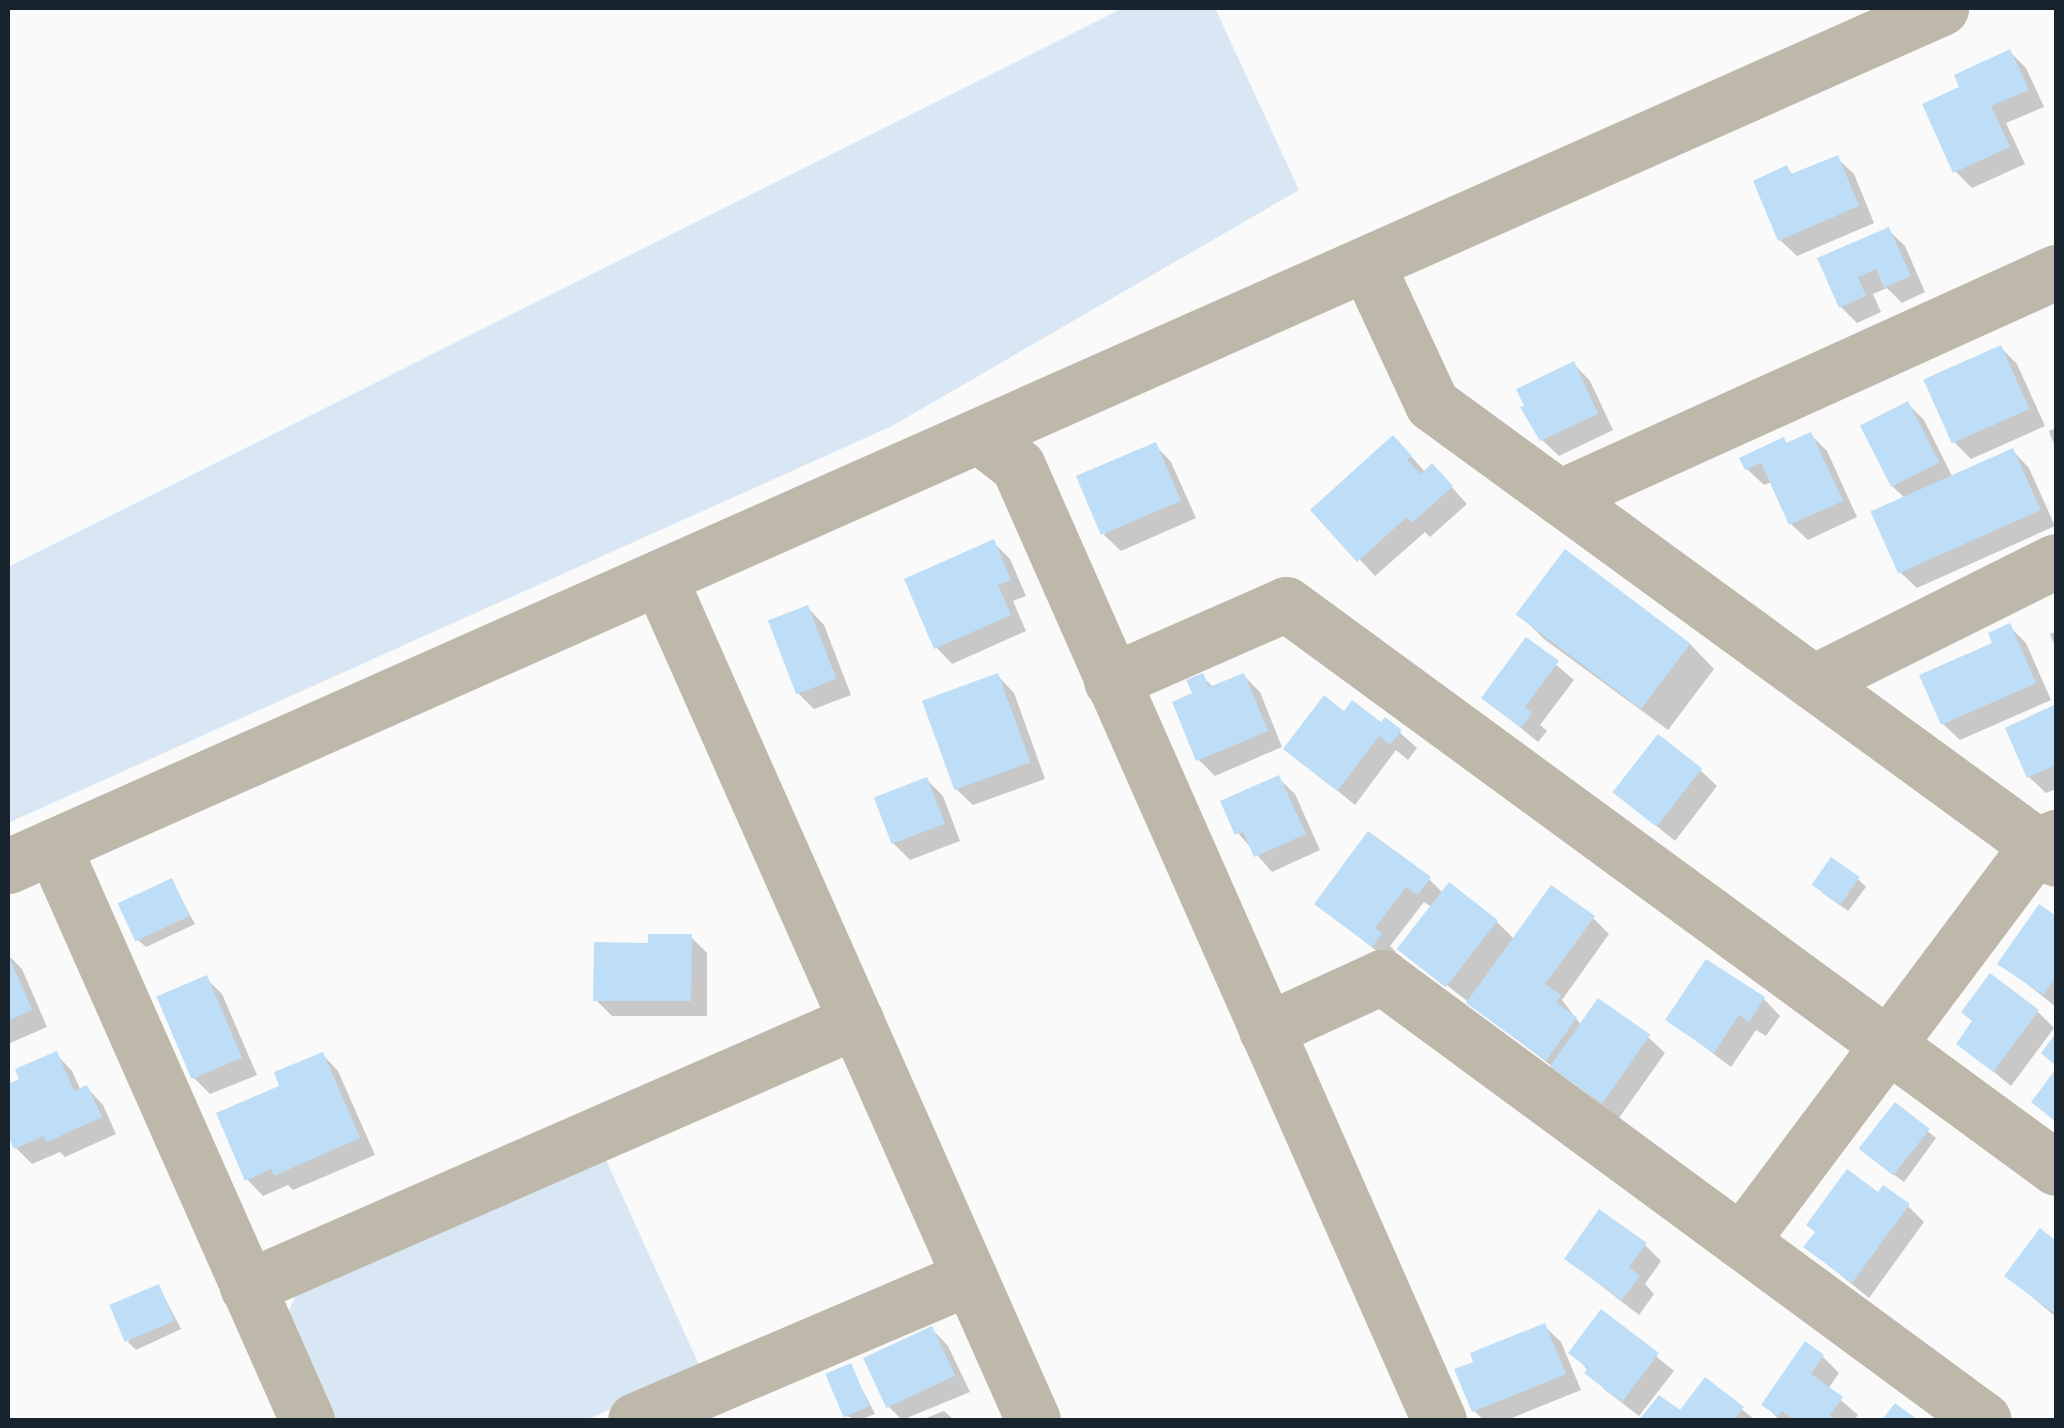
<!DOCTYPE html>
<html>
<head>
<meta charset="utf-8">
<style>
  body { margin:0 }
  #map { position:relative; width:2064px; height:1428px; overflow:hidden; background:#fafafa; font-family:"Alegreya Sans",sans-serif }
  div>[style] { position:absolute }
  .green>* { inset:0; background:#d8e7f3 }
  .shadow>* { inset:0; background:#0003 }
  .building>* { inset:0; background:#bddef6; transform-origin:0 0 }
  .minor>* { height:55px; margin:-27.5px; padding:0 27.5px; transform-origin:27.5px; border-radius:27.5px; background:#bdb8a9 }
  span { translate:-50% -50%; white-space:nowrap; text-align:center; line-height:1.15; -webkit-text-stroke:8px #fff; paint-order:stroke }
  .frame { position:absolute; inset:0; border:10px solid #18242d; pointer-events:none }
</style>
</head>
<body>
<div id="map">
  <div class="green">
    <i style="clip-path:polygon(1123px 8px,1215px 8px,1299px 190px,892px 426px,8px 823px,8px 567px)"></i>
    <i style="clip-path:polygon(606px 1160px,701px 1369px,586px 1420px,328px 1420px,285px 1320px,298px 1290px)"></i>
  </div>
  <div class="shadow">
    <i style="clip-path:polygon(2010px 52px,2026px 68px,2044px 107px,2006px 123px,2025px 164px,1972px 188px,1955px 171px,1962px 88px)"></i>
    <i style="clip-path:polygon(1837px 158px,1854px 174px,1874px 223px,1797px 256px,1780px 240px,1787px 168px,1794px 176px)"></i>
    <i style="clip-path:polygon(1888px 230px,1905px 246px,1925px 292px,1902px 303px,1887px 288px,1873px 294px,1881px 312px,1857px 323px,1841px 307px,1820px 260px)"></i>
    <i style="clip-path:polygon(2001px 348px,2017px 364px,2045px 426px,1971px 459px,1955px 443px)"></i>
    <i style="clip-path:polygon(1574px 364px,1590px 381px,1613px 430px,1559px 456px,1542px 440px)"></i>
    <i style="clip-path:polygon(1908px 404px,1924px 420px,1953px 478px,2013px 451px,2029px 468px,2055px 526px,1917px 588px,1900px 572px,1874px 514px,1906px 499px,1892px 486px)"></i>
    <i style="clip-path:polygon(2056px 428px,2056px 450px,2049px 431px)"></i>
    <i style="clip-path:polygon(1811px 435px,1827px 451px,1857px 517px,1808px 540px,1791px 524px,1772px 482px,1764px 485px,1747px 469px,1784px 440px,1788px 445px)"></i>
    <i style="clip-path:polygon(1155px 445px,1171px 462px,1196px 518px,1121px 551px,1104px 535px)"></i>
    <i style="clip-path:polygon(1410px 455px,1426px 473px,1448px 483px,1467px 504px,1430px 537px,1425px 532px,1375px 576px,1314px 510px)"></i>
    <i style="clip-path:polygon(993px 542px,1010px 559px,1026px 596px,1013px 601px,1026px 631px,952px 664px,936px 647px)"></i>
    <i style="clip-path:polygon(808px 608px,824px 625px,851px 695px,814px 709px,798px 693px)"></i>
    <i style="clip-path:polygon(1520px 615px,1690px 644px,1714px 669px,1668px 730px,1544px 639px)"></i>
    <i style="clip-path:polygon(2009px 626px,2026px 643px,2051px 700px,1960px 740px,1943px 724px,1922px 676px,1995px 644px)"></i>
    <i style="clip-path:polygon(2056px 631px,2056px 649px,2050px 634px)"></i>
    <i style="clip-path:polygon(1527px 640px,1574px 680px,1540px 725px,1547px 731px,1538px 742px,1484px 698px)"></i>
    <i style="clip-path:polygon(998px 676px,1014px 693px,1045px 779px,973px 805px,956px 789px)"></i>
    <i style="clip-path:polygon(1202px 676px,1214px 688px,1244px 676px,1260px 692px,1282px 747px,1215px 776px,1198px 759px)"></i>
    <i style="clip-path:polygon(2056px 707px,2056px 789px,2046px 793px,2029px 777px,2008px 729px)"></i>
    <i style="clip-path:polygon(1344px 714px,1382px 726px,1386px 720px,1417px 748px,1408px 760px,1396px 750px,1355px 805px,1286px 749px)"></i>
    <i style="clip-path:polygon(1700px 770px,1717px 786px,1675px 841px,1616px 793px)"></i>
    <i style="clip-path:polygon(1278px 778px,1295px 794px,1320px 850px,1272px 872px,1238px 833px)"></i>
    <i style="clip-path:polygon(927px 780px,943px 796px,960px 841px,910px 860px,893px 843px)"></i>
    <i style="clip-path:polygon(1429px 879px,1444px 894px,1497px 922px,1515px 940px,1593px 918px,1609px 934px,1562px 1000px,1581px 1025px,1648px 1037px,1665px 1053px,1619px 1118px,1401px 950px,1433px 908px,1424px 902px,1390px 946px,1396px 952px,1389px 961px,1318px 904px)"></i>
    <i style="clip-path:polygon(1858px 879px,1866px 887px,1848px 911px,1821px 892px)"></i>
    <i style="clip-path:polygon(171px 881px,195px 924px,146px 947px,138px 940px)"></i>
    <i style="clip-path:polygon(2040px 908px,2056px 919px,2056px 1007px,2001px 963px)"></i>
    <i style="clip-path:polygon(691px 937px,707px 953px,707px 1016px,612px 1016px,596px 1000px)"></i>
    <i style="clip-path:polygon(8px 955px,22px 969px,47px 1027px,8px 1044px)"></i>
    <i style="clip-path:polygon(206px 978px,222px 994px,257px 1075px,210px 1094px,194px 1078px)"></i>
    <i style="clip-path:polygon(1764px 999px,1780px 1016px,1766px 1036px,1756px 1030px,1731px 1067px,1669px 1020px)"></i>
    <i style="clip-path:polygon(2038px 1012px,2054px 1028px,2011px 1086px,1959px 1043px)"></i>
    <i style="clip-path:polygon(56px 1054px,72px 1071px,81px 1091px,87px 1088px,103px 1105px,116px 1134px,65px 1157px,60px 1152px,32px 1164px,16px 1148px,8px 1130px,8px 1087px)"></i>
    <i style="clip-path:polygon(322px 1054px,338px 1071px,375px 1155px,293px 1190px,288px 1185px,263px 1196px,247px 1179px,283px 1087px)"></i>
    <i style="clip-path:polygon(1895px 1106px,1936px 1138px,1904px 1182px,1870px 1157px)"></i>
    <i style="clip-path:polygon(1878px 1196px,1908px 1206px,1924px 1222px,1869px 1298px,1806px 1247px)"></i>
    <i style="clip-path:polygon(2040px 1232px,2056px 1244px,2056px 1317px,2007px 1276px)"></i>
    <i style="clip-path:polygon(1645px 1245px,1661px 1261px,1645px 1284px,1654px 1294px,1639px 1315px,1567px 1259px)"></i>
    <i style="clip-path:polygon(159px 1287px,181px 1329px,136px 1350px,128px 1342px)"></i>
    <i style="clip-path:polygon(1602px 1312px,1674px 1371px,1639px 1416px,1604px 1389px,1572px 1352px)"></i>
    <i style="clip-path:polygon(1544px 1326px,1561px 1342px,1581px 1390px,1507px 1420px,1484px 1420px,1474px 1411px)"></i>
    <i style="clip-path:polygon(932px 1329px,948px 1346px,970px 1392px,902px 1420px,888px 1406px,867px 1359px)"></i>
    <i style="clip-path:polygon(1823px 1357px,1839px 1373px,1828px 1389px,1858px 1415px,1854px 1420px,1780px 1420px,1764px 1405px)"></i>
    <i style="clip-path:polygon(850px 1366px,875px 1414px,859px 1420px,846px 1416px)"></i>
    <i style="clip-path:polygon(1706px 1380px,1755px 1420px,1643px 1420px,1680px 1413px)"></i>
    <i style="clip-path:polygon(944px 1411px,954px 1420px,921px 1420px)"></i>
  </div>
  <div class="building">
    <i style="clip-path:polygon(2010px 49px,2029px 90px,1991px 106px,2010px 147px,1953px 173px,1922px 104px,1959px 87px,1954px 75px)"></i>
    <i style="clip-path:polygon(1838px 155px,1859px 206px,1778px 241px,1753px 181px,1787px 165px,1791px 174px)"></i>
    <i style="clip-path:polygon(1889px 227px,1911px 276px,1884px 288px,1876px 269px,1858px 277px,1866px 296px,1839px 308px,1817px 258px)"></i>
    <i style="left:2001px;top:345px;width:70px;height:85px;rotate:66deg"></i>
    <i style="clip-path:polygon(1574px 361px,1598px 414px,1540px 441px,1520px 407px,1524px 406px,1516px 389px)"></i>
    <i style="left:1908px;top:401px;width:69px;height:54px;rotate:63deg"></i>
    <i style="clip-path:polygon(1811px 432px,1843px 501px,1789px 525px,1761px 463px,1745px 470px,1739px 458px,1784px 437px,1786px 443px)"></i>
    <i style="clip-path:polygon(1393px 435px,1412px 456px,1407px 460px,1421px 474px,1432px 463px,1453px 486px,1412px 523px,1407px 517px,1357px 562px,1310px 510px)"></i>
    <i style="left:1156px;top:442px;width:64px;height:87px;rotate:67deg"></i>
    <i style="left:2013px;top:448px;width:68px;height:156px;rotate:66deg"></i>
    <i style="clip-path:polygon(994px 539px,1011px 580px,998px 585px,1011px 615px,934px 649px,904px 579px)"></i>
    <i style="left:1565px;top:549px;width:157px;height:82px;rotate:37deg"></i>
    <i style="left:808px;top:605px;width:79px;height:43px;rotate:69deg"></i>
    <i style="clip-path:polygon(2010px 623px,2036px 683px,1941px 725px,1919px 675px,1992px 643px,1988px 633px)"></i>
    <i style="clip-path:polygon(1526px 637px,1559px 661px,1525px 707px,1532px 713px,1521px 728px,1481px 698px)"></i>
    <i style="left:998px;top:673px;width:95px;height:81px;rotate:70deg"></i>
    <i style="clip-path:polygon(1203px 673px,1209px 687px,1244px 673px,1268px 731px,1196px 761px,1172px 702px,1192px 693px,1186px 680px)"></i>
    <i style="clip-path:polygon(1324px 695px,1344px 711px,1352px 700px,1381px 722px,1385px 717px,1402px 730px,1390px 745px,1379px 736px,1337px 791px,1283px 749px)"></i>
    <i style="clip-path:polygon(2056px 704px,2056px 765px,2027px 778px,2005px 728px)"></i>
    <i style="left:1658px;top:734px;width:56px;height:74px;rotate:38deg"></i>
    <i style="clip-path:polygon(1279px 775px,1306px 834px,1254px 857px,1243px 832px,1235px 835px,1220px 801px)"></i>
    <i style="left:927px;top:777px;width:50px;height:57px;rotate:69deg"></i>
    <i style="clip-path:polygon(1368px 831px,1431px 877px,1418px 895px,1406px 887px,1375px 928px,1382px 933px,1372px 947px,1314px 904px)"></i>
    <i style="left:1831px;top:857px;width:35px;height:34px;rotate:35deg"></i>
    <i style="left:172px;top:878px;width:42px;height:60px;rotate:65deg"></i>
    <i style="left:1449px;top:882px;width:62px;height:85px;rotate:38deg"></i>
    <i style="clip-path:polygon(1551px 885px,1595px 916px,1545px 984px,1561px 995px,1556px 1003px,1577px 1017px,1546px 1061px,1466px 1003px)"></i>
    <i style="clip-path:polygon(2039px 904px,2056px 916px,2056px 977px,2044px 995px,1997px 964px)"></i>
    <i style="clip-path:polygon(648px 934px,692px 934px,691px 1001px,593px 1001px,594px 942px,648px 943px)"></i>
    <i style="clip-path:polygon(8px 954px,32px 1010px,8px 1021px)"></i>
    <i style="clip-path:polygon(1706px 959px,1765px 997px,1749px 1022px,1739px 1015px,1714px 1053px,1665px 1020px)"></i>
    <i style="clip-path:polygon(1990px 973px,2039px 1010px,1993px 1072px,1956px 1044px,1972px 1021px,1961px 1012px)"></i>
    <i style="left:207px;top:975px;width:90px;height:55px;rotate:67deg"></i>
    <i style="left:1598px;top:998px;width:64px;height:84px;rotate:35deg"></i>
    <i style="clip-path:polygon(2056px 1033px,2056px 1066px,2041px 1053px)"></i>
    <i style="clip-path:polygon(57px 1051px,74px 1091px,87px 1085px,102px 1117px,47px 1142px,44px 1136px,14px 1149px,8px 1136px,8px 1084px,19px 1079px,15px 1069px)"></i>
    <i style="clip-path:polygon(323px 1052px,360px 1138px,274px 1176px,271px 1169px,245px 1181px,216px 1113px,279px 1086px,274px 1072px)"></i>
    <i style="clip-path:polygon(2056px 1069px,2056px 1122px,2031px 1102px)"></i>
    <i style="left:1895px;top:1102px;width:44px;height:59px;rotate:38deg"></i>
    <i style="clip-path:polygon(1847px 1169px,1878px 1192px,1883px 1185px,1910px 1204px,1852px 1283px,1803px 1247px,1815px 1232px,1806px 1225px)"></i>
    <i style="clip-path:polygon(1599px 1209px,1647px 1243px,1629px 1267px,1640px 1276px,1622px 1300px,1564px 1259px)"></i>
    <i style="clip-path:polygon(2040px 1228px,2056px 1241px,2055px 1314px,2004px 1276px)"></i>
    <i style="left:159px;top:1284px;width:40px;height:54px;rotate:67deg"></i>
    <i style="clip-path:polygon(1601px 1309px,1659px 1353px,1622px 1402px,1584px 1373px,1588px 1368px,1568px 1353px)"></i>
    <i style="clip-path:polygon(1545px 1323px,1566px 1374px,1472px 1412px,1454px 1369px,1473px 1362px,1470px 1353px)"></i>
    <i style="left:932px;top:1326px;width:55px;height:76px;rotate:65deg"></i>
    <i style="clip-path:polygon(1805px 1341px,1824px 1355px,1811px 1374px,1843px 1397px,1830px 1415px,1837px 1420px,1794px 1420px,1782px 1411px,1778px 1416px,1761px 1405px)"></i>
    <i style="left:851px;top:1363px;width:47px;height:28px;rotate:67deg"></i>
    <i style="clip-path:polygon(1705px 1377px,1744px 1407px,1734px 1420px,1639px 1420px,1659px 1395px,1680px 1410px)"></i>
    <i style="clip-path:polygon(1895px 1403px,1918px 1420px,1882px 1420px)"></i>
  </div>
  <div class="minor">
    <i style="left:1367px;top:264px;width:154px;rotate:65.1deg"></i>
    <i style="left:1432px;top:404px;width:772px;rotate:36.1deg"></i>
    <i style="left:981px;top:437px;width:47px;rotate:38.1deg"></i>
    <i style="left:1018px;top:466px;width:1043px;rotate:66.19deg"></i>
    <i style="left:1559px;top:497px;width:546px;rotate:-24.36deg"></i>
    <i style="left:660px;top:579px;width:920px;rotate:66.08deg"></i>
    <i style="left:1111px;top:681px;width:191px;rotate:-23.7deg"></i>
    <i style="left:1286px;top:604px;width:954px;rotate:36.22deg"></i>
    <i style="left:1813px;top:682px;width:271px;rotate:-26.5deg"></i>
    <i style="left:53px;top:846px;width:628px;rotate:66.13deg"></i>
    <i style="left:8px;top:866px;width:2115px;rotate:-23.93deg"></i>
    <i style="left:1266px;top:1030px;width:128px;rotate:-24.6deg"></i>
    <i style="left:1382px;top:977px;width:747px;rotate:36.35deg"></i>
    <i style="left:1741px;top:1241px;width:494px;rotate:-53.2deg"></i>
    <i style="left:2037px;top:845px;width:21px;rotate:-23deg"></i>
    <i style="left:247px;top:1287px;width:665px;rotate:-23.59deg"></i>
    <i style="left:635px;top:1420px;width:364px;rotate:-23.1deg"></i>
  </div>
  <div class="frame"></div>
</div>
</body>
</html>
